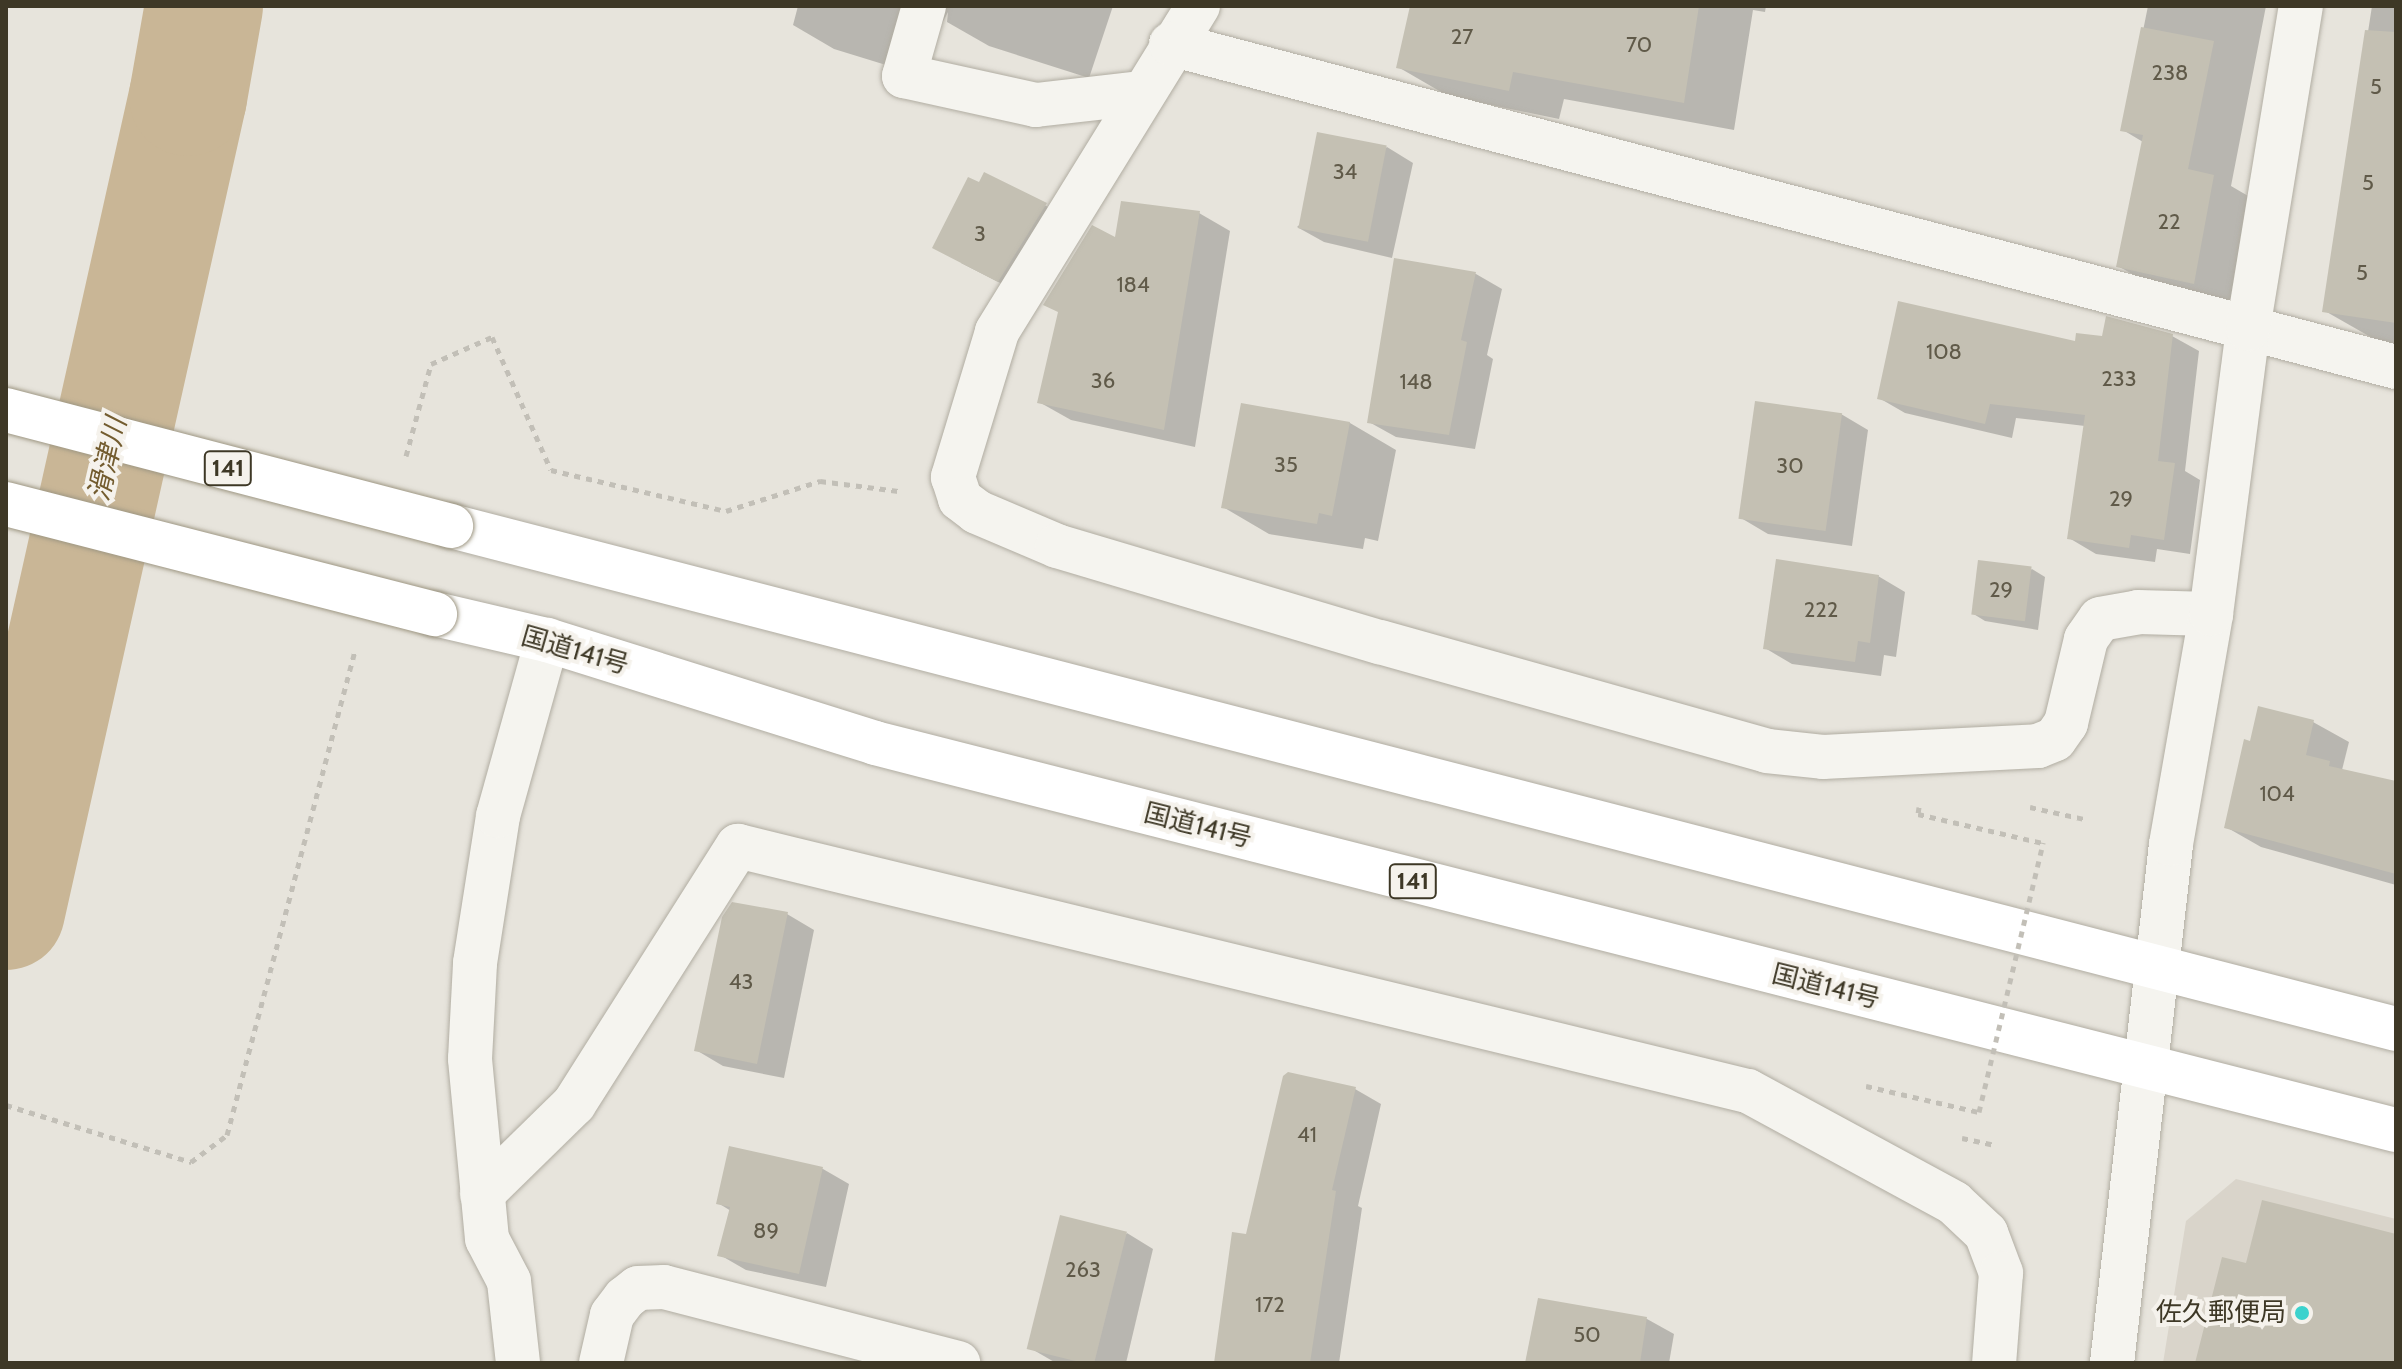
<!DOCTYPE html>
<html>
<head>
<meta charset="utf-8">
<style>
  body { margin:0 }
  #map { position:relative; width:2402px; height:1369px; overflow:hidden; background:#e7e4dc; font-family:Cabin,"Noto Sans JP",sans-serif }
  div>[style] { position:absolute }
  .built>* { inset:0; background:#d9d4ca }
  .shadow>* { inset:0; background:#0003 }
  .river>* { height:118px; margin:-59px; padding:0 59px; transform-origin:59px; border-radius:59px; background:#c9b696 }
  .building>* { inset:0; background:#c4c0b3; transform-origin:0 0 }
  .path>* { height:5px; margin-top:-2.5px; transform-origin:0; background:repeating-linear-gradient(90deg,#c2bfb7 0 6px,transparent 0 12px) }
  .roads { filter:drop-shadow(0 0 2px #b1ada2) drop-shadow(0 0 2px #b1ada2) }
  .minor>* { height:44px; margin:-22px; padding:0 22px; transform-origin:22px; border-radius:22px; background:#f5f4ef }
  .highway>* { height:44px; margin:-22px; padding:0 22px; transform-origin:22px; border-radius:22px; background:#fff }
  .path-bridge>* { height:5px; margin-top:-2.5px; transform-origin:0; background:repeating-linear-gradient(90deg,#c2bfb7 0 6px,transparent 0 12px) }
  .bridges { filter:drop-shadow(0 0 2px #9e9783) drop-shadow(0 0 2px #9e9783) }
  .highway-bridge>* { height:44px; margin:-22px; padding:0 22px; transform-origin:22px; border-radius:22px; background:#fff }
  .dots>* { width:22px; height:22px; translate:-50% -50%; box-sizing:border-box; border:4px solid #f5f2ec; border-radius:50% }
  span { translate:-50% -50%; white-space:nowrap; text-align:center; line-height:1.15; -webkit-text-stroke:8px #f5f2ec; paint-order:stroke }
  .number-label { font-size:22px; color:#605a49 }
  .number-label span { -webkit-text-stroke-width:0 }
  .shield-label span { padding:2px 6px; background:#f5f2ec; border:2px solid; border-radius:6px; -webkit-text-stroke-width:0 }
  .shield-label { font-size:24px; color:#3e3826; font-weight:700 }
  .street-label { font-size:26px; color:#3e3826 }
  .poi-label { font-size:26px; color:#3e3826 }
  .right { translate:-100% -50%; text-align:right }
  .water-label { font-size:28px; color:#735c2f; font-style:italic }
  .frame { position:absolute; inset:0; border:8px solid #3e3826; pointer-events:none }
</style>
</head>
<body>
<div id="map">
  <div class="built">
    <i style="clip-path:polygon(2236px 1179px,2396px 1219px,2396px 1363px,2163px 1363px,2186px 1221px)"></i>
  </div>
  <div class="shadow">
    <i style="clip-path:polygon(798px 6px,1113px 6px,1089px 78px,989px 46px,947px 22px,948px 12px,939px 29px,899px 69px,834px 49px,793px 25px)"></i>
    <i style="clip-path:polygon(1412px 6px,1766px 6px,1765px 12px,1753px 10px,1734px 130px,1564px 99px,1559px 119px,1448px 96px,1398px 67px)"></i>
    <i style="clip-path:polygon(2148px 6px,2266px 6px,2231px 186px,2255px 200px,2235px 306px,2160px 290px,2118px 266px,2143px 142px,2123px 130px)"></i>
    <i style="clip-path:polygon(2372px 6px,2396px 6px,2396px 346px,2381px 343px,2325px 311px)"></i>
    <i style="clip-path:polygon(1387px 147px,1413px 163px,1392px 258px,1324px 242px,1297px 227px)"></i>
    <i style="clip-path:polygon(985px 174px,1073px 220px,1026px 296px,961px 263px)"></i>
    <i style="clip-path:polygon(1199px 213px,1230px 231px,1195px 447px,1071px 420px,1039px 402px,1117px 240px)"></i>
    <i style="clip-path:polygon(1396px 260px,1476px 274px,1502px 289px,1487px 355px,1493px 359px,1475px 449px,1396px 437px,1369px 422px)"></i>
    <i style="clip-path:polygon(2172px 336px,2199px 351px,2185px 471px,2200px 480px,2190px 554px,2157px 549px,2155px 562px,2096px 554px,2069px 538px,2085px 426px,2016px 418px,2012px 438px,1905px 413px,1879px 398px,2077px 344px)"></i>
    <i style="clip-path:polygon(1243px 405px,1350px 423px,1396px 450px,1378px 541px,1365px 538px,1363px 549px,1269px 534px,1223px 507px)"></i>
    <i style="clip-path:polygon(1841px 414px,1868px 430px,1852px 546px,1768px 534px,1741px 518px)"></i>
    <i style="clip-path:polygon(2032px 569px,2045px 577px,2038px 630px,1985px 621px,1972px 613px)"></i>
    <i style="clip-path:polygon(1878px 576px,1905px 592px,1896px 657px,1884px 655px,1881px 676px,1792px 664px,1765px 648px)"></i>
    <i style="clip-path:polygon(2313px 722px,2349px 742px,2342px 770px,2396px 783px,2396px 885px,2261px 847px,2226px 827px,2252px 743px)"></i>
    <i style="clip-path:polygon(787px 914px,814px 930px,784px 1078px,723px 1066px,696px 1050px)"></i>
    <i style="clip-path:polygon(1355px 1089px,1381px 1104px,1358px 1206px,1362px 1208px,1339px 1363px,1216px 1363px,1248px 1236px)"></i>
    <i style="clip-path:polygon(731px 1148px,823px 1169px,849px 1184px,826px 1287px,746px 1270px,720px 1255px,731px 1211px,718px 1203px)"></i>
    <i style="clip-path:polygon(1127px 1233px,1153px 1249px,1126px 1363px,1056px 1363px,1030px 1348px)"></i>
    <i style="clip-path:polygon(1540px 1300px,1647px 1319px,1674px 1334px,1669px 1363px,1527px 1363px)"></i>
  </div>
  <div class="river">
    <i style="left:6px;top:911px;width:834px;rotate:-77.4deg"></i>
    <i style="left:188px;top:97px;width:92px;rotate:-80deg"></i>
  </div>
  <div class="building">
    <i style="clip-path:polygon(1410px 6px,1699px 6px,1684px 103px,1513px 72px,1509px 91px,1396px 68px)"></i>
    <i style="clip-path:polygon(2141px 27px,2214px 41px,2188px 169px,2214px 175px,2194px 284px,2116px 267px,2143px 135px,2120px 131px)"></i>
    <i style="clip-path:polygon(2365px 30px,2396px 32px,2396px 323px,2322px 312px)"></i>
    <i style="left:1317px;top:132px;width:71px;height:98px;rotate:11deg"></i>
    <i style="clip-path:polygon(984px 172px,1047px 203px,998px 282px,932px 248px,968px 177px,979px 182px)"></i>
    <i style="clip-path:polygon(1121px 201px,1200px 211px,1164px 430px,1037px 403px,1058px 312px,1043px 305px,1092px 225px,1115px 237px)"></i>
    <i style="clip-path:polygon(1394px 258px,1476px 272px,1461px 340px,1467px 342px,1449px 435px,1367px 423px)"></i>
    <i style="clip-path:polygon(1898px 301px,2075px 341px,2076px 333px,2102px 336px,2106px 316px,2173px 334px,2158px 461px,2175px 463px,2164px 540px,2131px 535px,2129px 548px,2067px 539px,2085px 415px,1990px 404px,1985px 424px,1877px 399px)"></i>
    <i style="left:1755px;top:401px;width:88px;height:119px;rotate:8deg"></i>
    <i style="clip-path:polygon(1241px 403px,1350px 422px,1332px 516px,1319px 513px,1317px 524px,1221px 508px)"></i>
    <i style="clip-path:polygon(1776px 559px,1879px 575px,1870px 643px,1858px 641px,1855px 662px,1763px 649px)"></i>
    <i style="left:1978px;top:560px;width:54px;height:55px;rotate:7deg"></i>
    <i style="clip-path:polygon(2258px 706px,2314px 720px,2306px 755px,2330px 761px,2329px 766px,2396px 781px,2396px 874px,2224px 828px,2244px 739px,2250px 741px)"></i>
    <i style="clip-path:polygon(732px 902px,788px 912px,757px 1064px,694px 1051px,722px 917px)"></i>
    <i style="clip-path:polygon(1288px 1072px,1356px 1087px,1332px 1190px,1336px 1191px,1310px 1363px,1214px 1363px,1232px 1232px,1246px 1234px,1283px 1076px)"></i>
    <i style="clip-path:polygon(729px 1146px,823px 1167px,799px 1274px,717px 1256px,730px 1207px,716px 1204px)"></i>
    <i style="clip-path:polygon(2262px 1200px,2396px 1234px,2396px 1363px,2195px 1363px,2222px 1257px,2246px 1263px)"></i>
    <i style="left:1060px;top:1215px;width:69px;height:138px;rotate:14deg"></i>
    <i style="clip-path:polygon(1538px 1298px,1647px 1317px,1640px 1363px,1525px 1363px)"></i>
  </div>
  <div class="path">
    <i style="left:406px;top:456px;width:95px;rotate:-74.8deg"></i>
    <i style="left:431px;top:364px;width:67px;rotate:-23.9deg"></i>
    <i style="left:492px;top:337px;width:145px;rotate:66.1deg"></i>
    <i style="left:551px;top:470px;width:180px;rotate:13.2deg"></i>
    <i style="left:726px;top:511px;width:99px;rotate:-17.7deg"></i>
    <i style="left:820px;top:481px;width:79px;rotate:7.3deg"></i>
    <i style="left:1919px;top:807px;width:7px;rotate:98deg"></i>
    <i style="left:1918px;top:814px;width:128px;rotate:13.1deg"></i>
    <i style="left:2030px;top:807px;width:55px;rotate:12.5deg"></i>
    <i style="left:1866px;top:1086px;width:116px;rotate:13deg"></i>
    <i style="left:6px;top:1105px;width:194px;rotate:17.1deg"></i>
    <i style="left:191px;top:1162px;width:45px;rotate:-36.9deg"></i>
    <i style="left:227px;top:1135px;width:500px;rotate:-75.2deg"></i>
    <i style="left:1962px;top:1138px;width:35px;rotate:12deg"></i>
  </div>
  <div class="roads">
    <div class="minor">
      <i style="left:924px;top:6px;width:73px;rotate:105.9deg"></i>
      <i style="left:904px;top:76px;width:135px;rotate:12.4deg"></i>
      <i style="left:1036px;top:105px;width:107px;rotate:-6.5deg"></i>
      <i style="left:1198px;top:6px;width:383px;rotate:121.7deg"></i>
      <i style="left:997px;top:332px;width:152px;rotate:106.9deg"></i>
      <i style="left:953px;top:477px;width:23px;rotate:72deg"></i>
      <i style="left:960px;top:499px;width:21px;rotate:37deg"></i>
      <i style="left:977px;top:512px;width:87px;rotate:23deg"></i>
      <i style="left:1057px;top:546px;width:337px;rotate:16.6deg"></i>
      <i style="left:1380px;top:642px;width:402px;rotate:15.7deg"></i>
      <i style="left:1767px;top:751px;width:56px;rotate:6.1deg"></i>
      <i style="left:1823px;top:757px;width:215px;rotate:-2.9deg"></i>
      <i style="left:2038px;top:746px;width:18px;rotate:-22deg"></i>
      <i style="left:2055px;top:739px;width:19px;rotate:-55deg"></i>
      <i style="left:2066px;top:723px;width:86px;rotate:-76.6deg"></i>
      <i style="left:2086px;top:639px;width:24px;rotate:-55deg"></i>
      <i style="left:2100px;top:619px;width:39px;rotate:-10deg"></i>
      <i style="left:2138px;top:612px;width:73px;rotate:1.6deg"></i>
      <i style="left:1171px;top:44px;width:1267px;rotate:14.77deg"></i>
      <i style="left:482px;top:1194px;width:129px;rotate:-44.4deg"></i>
      <i style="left:574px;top:1104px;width:306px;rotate:-57.6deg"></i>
      <i style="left:738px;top:846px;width:1039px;rotate:13.64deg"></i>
      <i style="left:1748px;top:1091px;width:234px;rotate:28.5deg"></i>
      <i style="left:1954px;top:1203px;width:44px;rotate:43.2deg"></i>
      <i style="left:1986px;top:1233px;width:43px;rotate:69.4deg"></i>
      <i style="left:2001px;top:1273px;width:90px;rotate:94.4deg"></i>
      <i style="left:518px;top:1363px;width:82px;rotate:-96.3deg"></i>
      <i style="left:509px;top:1281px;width:47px;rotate:-117.6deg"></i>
      <i style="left:487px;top:1239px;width:181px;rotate:-95.4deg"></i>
      <i style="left:470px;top:1059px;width:96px;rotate:-87deg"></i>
      <i style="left:475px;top:963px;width:149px;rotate:-81.1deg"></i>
      <i style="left:498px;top:816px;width:183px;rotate:-74.4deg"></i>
      <i style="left:601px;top:1363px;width:49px;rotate:-77.1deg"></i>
      <i style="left:612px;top:1315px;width:21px;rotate:-53deg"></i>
      <i style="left:625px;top:1298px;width:16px;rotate:-38deg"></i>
      <i style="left:638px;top:1288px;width:26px;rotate:-2deg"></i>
      <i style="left:664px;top:1287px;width:304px;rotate:14.5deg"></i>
      <i style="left:2112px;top:1363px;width:522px;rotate:-83.51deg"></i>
      <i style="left:2171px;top:844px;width:233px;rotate:-80.1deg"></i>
      <i style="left:2211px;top:614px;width:287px;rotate:-82.6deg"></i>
      <i style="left:2248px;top:329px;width:327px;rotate:-80.7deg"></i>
    </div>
    <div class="highway">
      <i style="left:451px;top:526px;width:2009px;rotate:14.5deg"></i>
      <i style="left:435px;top:614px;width:115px;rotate:13.1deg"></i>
      <i style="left:547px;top:640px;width:344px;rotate:17.4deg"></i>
      <i style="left:875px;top:743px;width:1569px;rotate:14.28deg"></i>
    </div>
  </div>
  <div class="path-bridge">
    <i style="left:1979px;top:1112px;width:277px;rotate:-76.6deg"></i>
  </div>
  <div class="bridges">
    <div class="highway-bridge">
      <i style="left:6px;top:410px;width:460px;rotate:14.6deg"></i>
      <i style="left:6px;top:504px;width:443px;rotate:14.4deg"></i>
    </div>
  </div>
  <div class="dots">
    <i style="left:2302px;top:1313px;background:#3cd2cd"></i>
  </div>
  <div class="number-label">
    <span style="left:1462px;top:37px">27</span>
    <span style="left:1639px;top:45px">70</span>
    <span style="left:2170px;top:73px">238</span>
    <span style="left:2376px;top:87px">5</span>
    <span style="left:1345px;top:172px">34</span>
    <span style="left:2368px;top:183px">5</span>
    <span style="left:2169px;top:222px">22</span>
    <span style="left:980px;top:234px">3</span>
    <span style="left:2362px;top:273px">5</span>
    <span style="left:1133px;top:285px">184</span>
    <span style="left:1944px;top:352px">108</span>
    <span style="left:2119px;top:379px">233</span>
    <span style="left:1103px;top:381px">36</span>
    <span style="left:1416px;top:382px">148</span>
    <span style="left:1286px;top:465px">35</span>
    <span style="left:1790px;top:466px">30</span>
    <span style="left:2121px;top:499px">29</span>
    <span style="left:2001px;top:590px">29</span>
    <span style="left:1821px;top:610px">222</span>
    <span style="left:2277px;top:794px">104</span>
    <span style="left:741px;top:982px">43</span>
    <span style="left:1307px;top:1135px">41</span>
    <span style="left:766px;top:1231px">89</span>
    <span style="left:1083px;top:1270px">263</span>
    <span style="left:1270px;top:1305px">172</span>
    <span style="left:1587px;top:1335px">50</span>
  </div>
  <div class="shield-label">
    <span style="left:228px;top:468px">141</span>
    <span style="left:1413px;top:881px">141</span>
  </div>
  <div class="street-label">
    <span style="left:575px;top:651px;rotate:16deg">国道141号</span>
    <span style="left:1198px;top:826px;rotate:14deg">国道141号</span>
    <span style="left:1826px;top:987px;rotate:14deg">国道141号</span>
  </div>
  <div class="poi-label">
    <span class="right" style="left:2286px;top:1313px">佐久郵便局</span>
  </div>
  <div class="water-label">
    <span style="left:107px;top:459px;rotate:-77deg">滑津川</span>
  </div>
  <div class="frame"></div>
</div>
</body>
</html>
